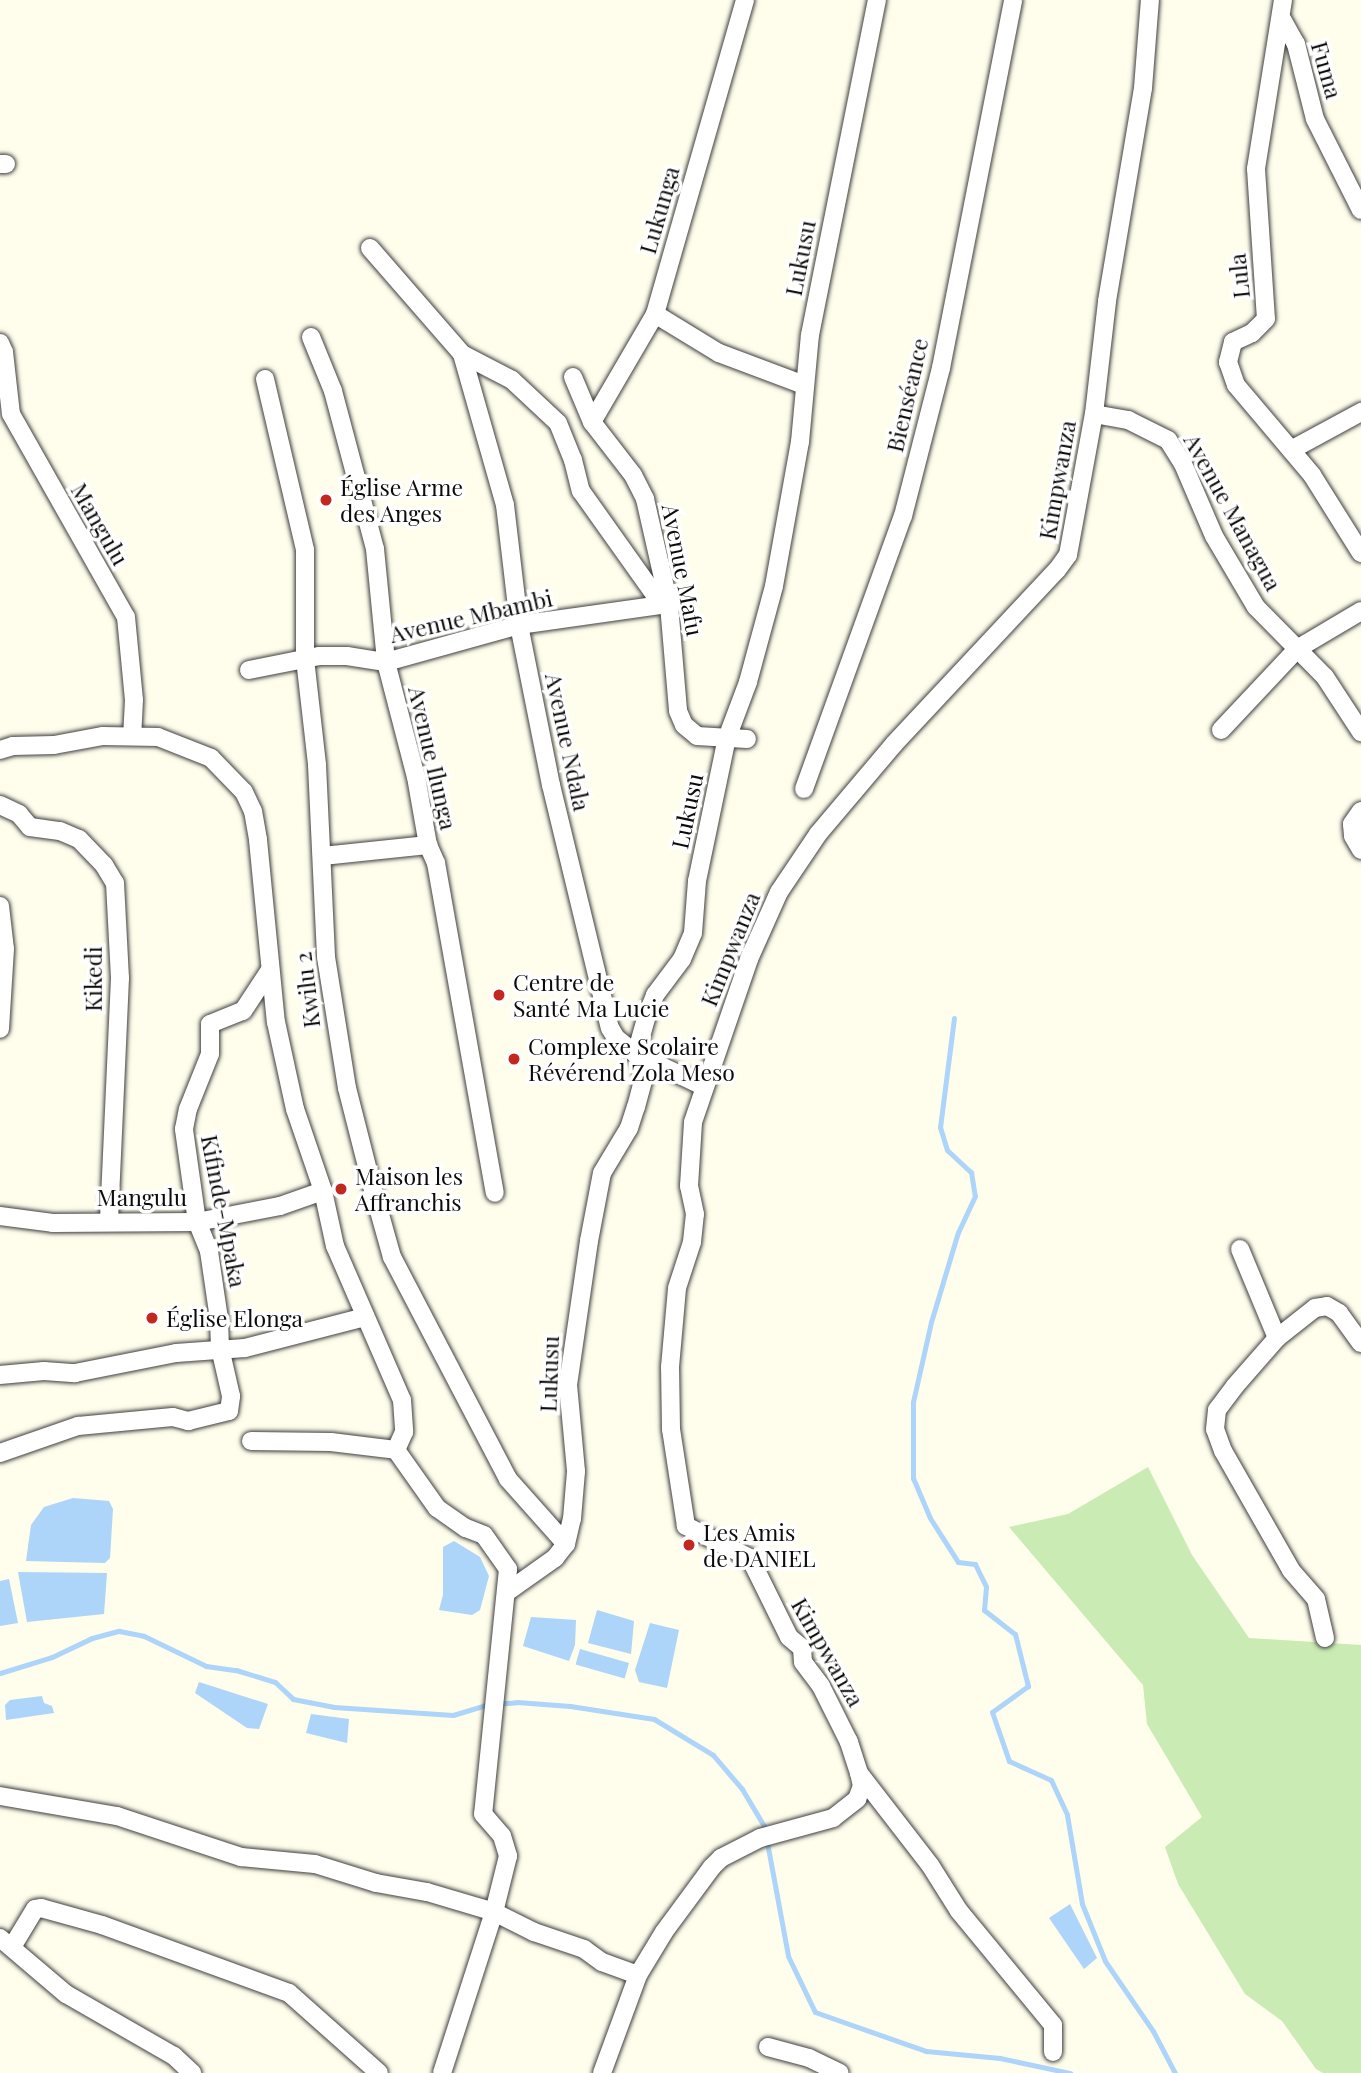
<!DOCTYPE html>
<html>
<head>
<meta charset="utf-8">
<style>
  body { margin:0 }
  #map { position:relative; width:1361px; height:2073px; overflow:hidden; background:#fffdeb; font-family:"Playfair Display",serif }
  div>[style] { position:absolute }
  .green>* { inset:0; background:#caebb3 }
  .water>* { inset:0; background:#add4f9; transform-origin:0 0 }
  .stream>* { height:5px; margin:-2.5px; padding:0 2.5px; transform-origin:2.5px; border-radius:2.5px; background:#add4f9 }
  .roads { filter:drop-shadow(0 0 2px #3f3f3f) drop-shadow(0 0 2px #3f3f3f) }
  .minor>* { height:18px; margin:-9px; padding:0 9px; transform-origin:9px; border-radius:9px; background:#fff }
  .dots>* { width:19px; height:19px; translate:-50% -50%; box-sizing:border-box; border:4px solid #fff; border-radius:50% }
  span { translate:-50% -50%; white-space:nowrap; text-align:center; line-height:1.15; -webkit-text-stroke:7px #fff; paint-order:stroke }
  .street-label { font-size:23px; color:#0c0c0c }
  .poi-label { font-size:23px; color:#0c0c0c }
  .left { translate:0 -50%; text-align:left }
</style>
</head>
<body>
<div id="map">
  <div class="green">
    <i style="clip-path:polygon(1148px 1467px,1192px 1555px,1249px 1638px,1361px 1645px,1361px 2073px,1323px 2073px,1316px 2069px,1282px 2021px,1245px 1994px,1178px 1884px,1165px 1847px,1202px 1817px,1147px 1724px,1143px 1685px,1009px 1527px,1068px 1514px)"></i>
  </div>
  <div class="water">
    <i style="clip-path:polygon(73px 1498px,109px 1501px,113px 1509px,110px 1558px,105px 1563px,26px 1561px,31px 1525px,44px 1507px)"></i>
    <i style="clip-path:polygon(454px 1541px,480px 1557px,489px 1576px,480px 1610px,472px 1615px,439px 1610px,443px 1595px,443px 1547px)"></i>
    <i style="clip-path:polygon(18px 1572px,107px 1573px,104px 1614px,27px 1622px)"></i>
    <i style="clip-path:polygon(9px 1579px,18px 1623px,0 1626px,0 1581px)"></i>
    <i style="clip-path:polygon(597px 1610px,634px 1621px,631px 1654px,588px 1643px)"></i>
    <i style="clip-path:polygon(531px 1617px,576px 1620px,575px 1645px,569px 1661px,523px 1646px)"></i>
    <i style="clip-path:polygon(650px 1623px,679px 1630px,667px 1688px,639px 1682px,635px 1670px)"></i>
    <i style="left:580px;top:1649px;width:51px;height:16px;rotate:16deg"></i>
    <i style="clip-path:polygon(199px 1682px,268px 1704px,259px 1729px,247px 1728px,195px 1693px)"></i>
    <i style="clip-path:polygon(42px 1696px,44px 1703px,52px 1706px,54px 1713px,6px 1720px,5px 1705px,10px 1700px)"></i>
    <i style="clip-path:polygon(311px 1714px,349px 1719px,347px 1743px,306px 1733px)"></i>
    <i style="clip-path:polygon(1070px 1904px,1097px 1958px,1084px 1969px,1049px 1918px)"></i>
  </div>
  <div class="stream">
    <i style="left:954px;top:1018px;width:110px;rotate:97.3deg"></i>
    <i style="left:940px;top:1127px;width:24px;rotate:73deg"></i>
    <i style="left:947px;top:1150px;width:33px;rotate:43deg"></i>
    <i style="left:971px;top:1172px;width:24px;rotate:81deg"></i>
    <i style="left:975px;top:1196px;width:40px;rotate:115deg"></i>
    <i style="left:958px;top:1232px;width:94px;rotate:106.7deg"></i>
    <i style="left:931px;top:1322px;width:82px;rotate:102.7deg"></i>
    <i style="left:913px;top:1402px;width:76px;rotate:90deg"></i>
    <i style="left:913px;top:1478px;width:43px;rotate:67deg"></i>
    <i style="left:930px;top:1518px;width:52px;rotate:57.5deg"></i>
    <i style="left:958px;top:1562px;width:17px;rotate:7deg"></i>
    <i style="left:975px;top:1564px;width:25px;rotate:64deg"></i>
    <i style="left:986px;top:1587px;width:23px;rotate:95deg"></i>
    <i style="left:984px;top:1610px;width:39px;rotate:38deg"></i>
    <i style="left:1015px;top:1634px;width:54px;rotate:76deg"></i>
    <i style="left:1028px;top:1686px;width:44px;rotate:144.2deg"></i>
    <i style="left:992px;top:1712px;width:52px;rotate:70.9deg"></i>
    <i style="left:1009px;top:1761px;width:46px;rotate:24.3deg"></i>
    <i style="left:1051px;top:1780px;width:38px;rotate:65deg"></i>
    <i style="left:1067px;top:1815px;width:90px;rotate:80.4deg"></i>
    <i style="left:1082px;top:1904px;width:61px;rotate:68deg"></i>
    <i style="left:1105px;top:1961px;width:85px;rotate:55.6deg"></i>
    <i style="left:1153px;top:2031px;width:47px;rotate:62.4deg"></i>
    <i style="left:0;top:1673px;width:54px;rotate:-17.1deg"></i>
    <i style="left:52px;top:1657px;width:44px;rotate:-25.4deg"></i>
    <i style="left:92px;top:1638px;width:28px;rotate:-15deg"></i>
    <i style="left:119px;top:1631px;width:25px;rotate:11deg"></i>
    <i style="left:144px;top:1636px;width:69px;rotate:25.8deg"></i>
    <i style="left:206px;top:1666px;width:30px;rotate:8deg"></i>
    <i style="left:236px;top:1670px;width:41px;rotate:17.1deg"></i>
    <i style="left:275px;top:1682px;width:25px;rotate:43deg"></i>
    <i style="left:293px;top:1699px;width:42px;rotate:11deg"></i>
    <i style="left:334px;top:1707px;width:119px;rotate:3.8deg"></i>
    <i style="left:453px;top:1715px;width:34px;rotate:-17deg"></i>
    <i style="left:485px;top:1705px;width:32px;rotate:-5deg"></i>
    <i style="left:517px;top:1702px;width:53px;rotate:4.3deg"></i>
    <i style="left:570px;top:1706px;width:85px;rotate:8.8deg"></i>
    <i style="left:654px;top:1719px;width:69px;rotate:31.4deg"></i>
    <i style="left:713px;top:1755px;width:45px;rotate:49.5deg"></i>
    <i style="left:742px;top:1789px;width:43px;rotate:59.3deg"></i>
    <i style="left:764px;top:1826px;width:132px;rotate:79.5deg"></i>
    <i style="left:788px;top:1956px;width:62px;rotate:64.3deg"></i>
    <i style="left:815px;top:2012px;width:118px;rotate:19.4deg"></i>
    <i style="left:926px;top:2051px;width:74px;rotate:5.4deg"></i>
    <i style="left:1000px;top:2058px;width:72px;rotate:12.1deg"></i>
  </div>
  <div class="roads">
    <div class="minor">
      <i style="left:1283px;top:0;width:171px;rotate:99.1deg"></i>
      <i style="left:1256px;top:169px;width:150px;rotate:86.2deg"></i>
      <i style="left:1266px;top:319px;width:20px;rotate:135deg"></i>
      <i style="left:1252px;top:333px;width:21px;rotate:155deg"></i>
      <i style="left:1233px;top:342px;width:21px;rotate:104deg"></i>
      <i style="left:1228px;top:362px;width:24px;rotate:71deg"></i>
      <i style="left:1236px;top:385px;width:118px;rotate:49.8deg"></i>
      <i style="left:1312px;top:475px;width:92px;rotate:57.9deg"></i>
      <i style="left:1282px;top:19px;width:29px;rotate:61deg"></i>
      <i style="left:1296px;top:44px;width:77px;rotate:75.8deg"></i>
      <i style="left:1315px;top:119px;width:102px;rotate:63.2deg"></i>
      <i style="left:0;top:164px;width:6px"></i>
      <i style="left:370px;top:248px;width:140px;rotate:49deg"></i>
      <i style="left:462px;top:354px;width:56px;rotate:27.5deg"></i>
      <i style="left:512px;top:380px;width:63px;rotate:43.1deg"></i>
      <i style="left:558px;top:423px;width:40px;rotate:68deg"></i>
      <i style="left:573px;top:460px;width:32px;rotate:76deg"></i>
      <i style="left:581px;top:491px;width:140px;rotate:54.6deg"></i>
      <i style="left:662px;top:605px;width:7px"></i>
      <i style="left:655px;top:314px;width:75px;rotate:31.4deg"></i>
      <i style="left:719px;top:353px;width:91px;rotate:20.6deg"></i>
      <i style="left:311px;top:337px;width:58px;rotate:67.8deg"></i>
      <i style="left:333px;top:391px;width:163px;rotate:75.1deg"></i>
      <i style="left:375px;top:549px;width:114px;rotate:84.4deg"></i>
      <i style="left:386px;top:662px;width:119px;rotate:75.4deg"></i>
      <i style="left:416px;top:777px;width:69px;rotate:80deg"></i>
      <i style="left:428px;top:845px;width:20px;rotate:66deg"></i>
      <i style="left:436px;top:863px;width:335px;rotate:79.9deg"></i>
      <i style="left:0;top:343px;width:10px;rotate:66deg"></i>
      <i style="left:4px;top:352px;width:62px;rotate:83.6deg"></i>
      <i style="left:11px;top:414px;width:233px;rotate:60.5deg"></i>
      <i style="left:126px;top:617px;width:83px;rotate:84.5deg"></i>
      <i style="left:134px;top:700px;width:36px;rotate:93deg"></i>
      <i style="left:462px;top:354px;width:157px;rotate:74.1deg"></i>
      <i style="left:505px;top:505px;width:121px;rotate:83.3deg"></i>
      <i style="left:519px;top:625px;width:163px;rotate:78.7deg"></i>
      <i style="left:551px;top:785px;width:250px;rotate:76.4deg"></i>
      <i style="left:610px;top:1028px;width:12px;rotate:59deg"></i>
      <i style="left:616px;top:1038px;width:26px;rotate:39deg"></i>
      <i style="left:636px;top:1054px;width:76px;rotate:25.6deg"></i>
      <i style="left:573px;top:377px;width:49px;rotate:67.1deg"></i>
      <i style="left:592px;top:422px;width:67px;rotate:52.3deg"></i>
      <i style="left:633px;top:475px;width:27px;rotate:63deg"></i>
      <i style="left:645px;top:499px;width:109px;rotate:77.2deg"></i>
      <i style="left:669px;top:605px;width:106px;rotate:85.1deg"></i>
      <i style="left:678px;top:711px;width:15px;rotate:67deg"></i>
      <i style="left:684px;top:725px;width:17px;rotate:40deg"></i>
      <i style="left:697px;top:736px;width:50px;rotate:3.4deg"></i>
      <i style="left:265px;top:379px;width:176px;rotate:76.8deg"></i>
      <i style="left:305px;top:550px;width:109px;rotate:90deg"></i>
      <i style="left:305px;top:659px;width:107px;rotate:83.5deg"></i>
      <i style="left:317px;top:765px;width:192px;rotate:87.3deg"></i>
      <i style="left:326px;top:957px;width:133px;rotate:80.9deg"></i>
      <i style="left:347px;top:1088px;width:101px;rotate:75.7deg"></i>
      <i style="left:372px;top:1186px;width:74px;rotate:74.3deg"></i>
      <i style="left:392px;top:1257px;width:250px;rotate:62.4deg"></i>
      <i style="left:508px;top:1479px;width:87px;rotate:48.3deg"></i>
      <i style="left:1094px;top:414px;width:35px;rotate:10deg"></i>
      <i style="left:1128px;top:420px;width:45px;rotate:26.6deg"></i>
      <i style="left:1168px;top:440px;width:28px;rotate:58deg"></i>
      <i style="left:1183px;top:464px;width:78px;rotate:66.7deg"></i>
      <i style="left:1214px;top:536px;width:82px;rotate:59.4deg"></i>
      <i style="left:1256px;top:607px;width:98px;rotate:45.4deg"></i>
      <i style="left:1325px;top:677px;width:66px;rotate:56.8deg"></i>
      <i style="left:592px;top:422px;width:125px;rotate:-59.7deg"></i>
      <i style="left:655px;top:314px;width:327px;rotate:-74deg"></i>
      <i style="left:1291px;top:450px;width:80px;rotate:-28.5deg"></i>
      <i style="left:249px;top:670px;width:71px;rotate:-11.3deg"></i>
      <i style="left:319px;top:656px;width:28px"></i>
      <i style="left:347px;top:656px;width:39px;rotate:9deg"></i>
      <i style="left:386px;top:662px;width:138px;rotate:-15.5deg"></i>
      <i style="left:519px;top:625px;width:144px;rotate:-8deg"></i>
      <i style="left:1221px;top:730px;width:111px;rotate:-46.8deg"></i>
      <i style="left:1297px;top:649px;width:74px;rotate:-30.7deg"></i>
      <i style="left:0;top:750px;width:14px;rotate:-17deg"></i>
      <i style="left:13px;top:746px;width:41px;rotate:-1.4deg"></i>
      <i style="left:54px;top:745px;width:50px;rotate:-10.4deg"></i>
      <i style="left:103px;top:736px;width:55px;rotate:1deg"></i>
      <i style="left:158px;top:737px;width:57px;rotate:21.6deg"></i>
      <i style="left:211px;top:758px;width:47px;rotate:45.9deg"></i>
      <i style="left:244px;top:792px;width:21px;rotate:65deg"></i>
      <i style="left:253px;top:811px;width:29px;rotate:80deg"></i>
      <i style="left:258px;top:840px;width:183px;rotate:84.4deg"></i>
      <i style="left:276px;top:1022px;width:89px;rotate:77.7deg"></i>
      <i style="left:295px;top:1109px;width:87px;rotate:71.1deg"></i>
      <i style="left:323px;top:1191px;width:56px;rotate:77.7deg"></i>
      <i style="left:335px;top:1246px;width:168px;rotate:66.5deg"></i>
      <i style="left:402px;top:1400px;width:32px;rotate:86deg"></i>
      <i style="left:404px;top:1432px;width:20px;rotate:114deg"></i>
      <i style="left:804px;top:789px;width:290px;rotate:-70.1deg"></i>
      <i style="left:903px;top:516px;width:153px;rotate:-75.6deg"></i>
      <i style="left:941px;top:368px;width:375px;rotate:-78.9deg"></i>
      <i style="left:0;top:805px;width:21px;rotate:25deg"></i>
      <i style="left:19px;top:814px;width:17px;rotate:50deg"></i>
      <i style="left:30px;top:827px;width:30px;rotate:8deg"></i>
      <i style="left:60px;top:831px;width:21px;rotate:23deg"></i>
      <i style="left:79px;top:839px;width:36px;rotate:46deg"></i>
      <i style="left:104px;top:865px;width:21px;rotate:59deg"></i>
      <i style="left:115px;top:883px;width:95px;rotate:87deg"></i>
      <i style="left:120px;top:978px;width:243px;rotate:92.6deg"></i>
      <i style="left:1361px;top:811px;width:16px;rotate:125deg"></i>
      <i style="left:1352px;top:824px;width:12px;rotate:85deg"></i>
      <i style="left:1353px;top:836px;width:16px;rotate:60deg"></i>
      <i style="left:322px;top:856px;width:107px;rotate:-5.9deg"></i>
      <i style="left:0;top:906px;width:43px;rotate:83.4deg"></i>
      <i style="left:5px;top:949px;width:80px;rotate:93.6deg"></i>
      <i style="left:0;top:1216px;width:53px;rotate:7.5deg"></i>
      <i style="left:53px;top:1223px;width:144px;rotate:-0.4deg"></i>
      <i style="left:197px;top:1222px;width:85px;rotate:-10.9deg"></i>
      <i style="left:280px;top:1206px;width:46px;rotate:-19.2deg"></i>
      <i style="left:1240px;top:1249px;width:96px;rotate:67.4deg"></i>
      <i style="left:0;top:1375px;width:44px;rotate:-5.2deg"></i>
      <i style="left:44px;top:1371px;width:31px;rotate:4deg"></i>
      <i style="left:75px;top:1373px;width:103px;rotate:-11.2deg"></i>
      <i style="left:176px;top:1353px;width:69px;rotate:-4.1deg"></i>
      <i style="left:245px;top:1348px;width:124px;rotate:-14.5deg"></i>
      <i style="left:251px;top:1441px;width:80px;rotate:0.7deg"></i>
      <i style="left:331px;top:1442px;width:65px;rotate:7deg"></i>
      <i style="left:396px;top:1450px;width:71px;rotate:54.7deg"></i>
      <i style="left:437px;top:1508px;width:35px;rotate:35deg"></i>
      <i style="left:466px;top:1528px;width:19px;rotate:21deg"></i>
      <i style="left:484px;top:1535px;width:42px;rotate:54.8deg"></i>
      <i style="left:508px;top:1569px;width:246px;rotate:95.8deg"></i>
      <i style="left:483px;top:1814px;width:29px;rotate:49deg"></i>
      <i style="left:502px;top:1836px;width:21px;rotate:73deg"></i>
      <i style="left:508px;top:1856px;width:58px;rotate:104deg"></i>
      <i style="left:494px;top:1912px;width:169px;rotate:107.9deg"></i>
      <i style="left:0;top:1453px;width:83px;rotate:-19.1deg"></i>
      <i style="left:78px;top:1426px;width:95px;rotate:-5.4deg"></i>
      <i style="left:173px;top:1417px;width:16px;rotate:15deg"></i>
      <i style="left:188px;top:1421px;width:42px;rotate:-13.7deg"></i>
      <i style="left:229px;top:1411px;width:15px;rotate:-82deg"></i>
      <i style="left:231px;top:1396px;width:49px;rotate:-102.9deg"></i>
      <i style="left:220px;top:1348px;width:29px;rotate:-92deg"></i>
      <i style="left:219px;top:1319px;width:69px;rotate:-98.4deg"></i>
      <i style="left:209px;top:1251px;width:31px;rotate:-112deg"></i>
      <i style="left:197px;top:1222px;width:94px;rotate:-98deg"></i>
      <i style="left:184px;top:1129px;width:20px;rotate:-79deg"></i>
      <i style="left:188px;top:1109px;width:59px;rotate:-68.2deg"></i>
      <i style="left:210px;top:1054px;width:30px;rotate:-90deg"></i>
      <i style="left:210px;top:1024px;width:35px;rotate:-22deg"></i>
      <i style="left:243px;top:1011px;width:49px;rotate:-56.6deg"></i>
      <i style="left:507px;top:1592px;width:59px;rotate:-35.3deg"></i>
      <i style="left:555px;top:1558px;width:18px;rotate:-52deg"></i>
      <i style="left:566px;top:1544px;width:26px;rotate:-77deg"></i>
      <i style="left:572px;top:1519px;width:48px;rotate:-85.2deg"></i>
      <i style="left:576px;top:1471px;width:86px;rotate:-95.3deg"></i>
      <i style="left:568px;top:1385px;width:146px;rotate:-81.7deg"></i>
      <i style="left:589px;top:1241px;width:69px;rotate:-79.2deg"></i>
      <i style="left:602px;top:1173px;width:52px;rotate:-59deg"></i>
      <i style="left:629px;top:1128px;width:22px;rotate:-72deg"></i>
      <i style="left:636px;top:1107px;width:27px;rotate:-75deg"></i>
      <i style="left:643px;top:1081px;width:17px;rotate:-93deg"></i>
      <i style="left:642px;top:1064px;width:12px;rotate:-121deg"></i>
      <i style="left:636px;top:1054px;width:41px;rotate:-74.2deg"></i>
      <i style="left:647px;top:1015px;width:22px;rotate:-68deg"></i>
      <i style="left:655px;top:995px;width:45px;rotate:-53.1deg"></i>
      <i style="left:682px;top:959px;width:28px;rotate:-67deg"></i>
      <i style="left:693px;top:933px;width:52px;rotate:-85.6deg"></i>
      <i style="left:697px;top:881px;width:146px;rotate:-78.2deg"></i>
      <i style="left:727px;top:738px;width:60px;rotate:-69.4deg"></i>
      <i style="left:748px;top:682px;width:99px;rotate:-74.8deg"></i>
      <i style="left:774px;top:586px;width:146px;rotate:-79.8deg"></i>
      <i style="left:800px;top:442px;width:107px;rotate:-84.7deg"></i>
      <i style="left:810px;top:335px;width:342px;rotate:-78.7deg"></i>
      <i style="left:1325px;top:1638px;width:40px;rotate:-103deg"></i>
      <i style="left:1316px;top:1599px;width:38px;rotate:-131deg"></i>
      <i style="left:1291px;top:1570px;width:137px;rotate:-119.7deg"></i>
      <i style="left:1223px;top:1451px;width:23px;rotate:-110deg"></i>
      <i style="left:1215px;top:1429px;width:19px;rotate:-84deg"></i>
      <i style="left:1217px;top:1410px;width:30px;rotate:-53deg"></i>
      <i style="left:1235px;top:1386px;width:64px;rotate:-48.8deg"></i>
      <i style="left:1277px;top:1338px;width:48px;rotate:-38.3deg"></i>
      <i style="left:1315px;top:1308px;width:12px;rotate:-9deg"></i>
      <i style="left:1327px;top:1306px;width:14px;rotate:30deg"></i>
      <i style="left:1339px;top:1313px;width:37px;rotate:54deg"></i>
      <i style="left:0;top:1796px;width:119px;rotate:9.7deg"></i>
      <i style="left:117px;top:1816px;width:131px;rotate:18.3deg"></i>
      <i style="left:241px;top:1857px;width:74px;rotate:5.4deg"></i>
      <i style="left:315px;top:1864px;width:64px;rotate:17.3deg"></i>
      <i style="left:376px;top:1883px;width:52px;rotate:10deg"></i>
      <i style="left:427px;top:1892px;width:70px;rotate:16.6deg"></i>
      <i style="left:494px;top:1912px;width:45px;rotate:26.6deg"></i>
      <i style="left:534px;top:1932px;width:53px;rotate:18.8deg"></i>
      <i style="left:584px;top:1949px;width:22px;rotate:36deg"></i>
      <i style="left:602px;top:1962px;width:38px;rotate:20deg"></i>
      <i style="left:0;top:1938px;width:87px;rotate:40.3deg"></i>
      <i style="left:66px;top:1994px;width:125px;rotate:29.9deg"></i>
      <i style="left:174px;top:2056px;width:25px;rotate:43deg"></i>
      <i style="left:12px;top:1947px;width:44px;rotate:-58.8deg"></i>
      <i style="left:35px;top:1909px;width:6px;rotate:-9deg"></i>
      <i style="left:41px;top:1908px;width:63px;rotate:15.6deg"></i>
      <i style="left:102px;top:1925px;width:199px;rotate:20deg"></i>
      <i style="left:289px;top:1993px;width:120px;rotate:41.6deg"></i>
      <i style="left:768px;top:2047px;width:42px;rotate:15deg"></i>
      <i style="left:809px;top:2058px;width:34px;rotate:26deg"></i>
      <i style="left:1053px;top:2052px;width:27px;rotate:-90deg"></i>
      <i style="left:1053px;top:2025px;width:148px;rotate:-129.5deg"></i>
      <i style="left:959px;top:1911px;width:54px;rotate:-122.2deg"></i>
      <i style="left:930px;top:1865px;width:116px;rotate:-127.7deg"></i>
      <i style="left:859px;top:1773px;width:33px;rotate:-108deg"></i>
      <i style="left:849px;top:1742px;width:63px;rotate:-116.6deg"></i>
      <i style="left:821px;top:1686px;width:30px;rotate:-127deg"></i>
      <i style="left:803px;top:1662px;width:14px;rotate:-94deg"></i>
      <i style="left:802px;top:1648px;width:17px;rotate:-140deg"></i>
      <i style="left:789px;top:1637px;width:88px;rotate:-116.3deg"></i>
      <i style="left:750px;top:1558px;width:72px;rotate:-153.4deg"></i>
      <i style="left:686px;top:1526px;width:98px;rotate:-98.8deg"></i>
      <i style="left:671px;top:1429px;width:62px;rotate:-90.9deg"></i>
      <i style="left:670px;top:1367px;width:79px;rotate:-84.9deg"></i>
      <i style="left:677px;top:1288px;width:48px;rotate:-71.9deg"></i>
      <i style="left:692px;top:1242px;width:28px;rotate:-84deg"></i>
      <i style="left:695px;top:1214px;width:29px;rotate:-102deg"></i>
      <i style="left:689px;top:1186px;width:64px;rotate:-86.4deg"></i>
      <i style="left:693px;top:1122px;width:172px;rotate:-71deg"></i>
      <i style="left:749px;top:959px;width:73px;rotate:-65.9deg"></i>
      <i style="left:779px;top:892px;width:70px;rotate:-56.1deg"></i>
      <i style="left:818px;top:834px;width:118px;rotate:-49.8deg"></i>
      <i style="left:894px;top:744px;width:238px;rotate:-46.9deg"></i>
      <i style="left:1057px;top:570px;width:19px;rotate:-54deg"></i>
      <i style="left:1068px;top:555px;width:143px;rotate:-79.6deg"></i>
      <i style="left:1094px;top:414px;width:114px;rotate:-83.4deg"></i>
      <i style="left:1107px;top:301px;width:216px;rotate:-80.4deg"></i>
      <i style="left:1143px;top:88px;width:88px;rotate:-85.5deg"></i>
      <i style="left:602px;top:2073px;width:104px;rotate:-69.8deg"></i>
      <i style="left:638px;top:1975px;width:50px;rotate:-58.8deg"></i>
      <i style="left:664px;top:1932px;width:81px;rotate:-53.6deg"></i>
      <i style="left:712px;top:1867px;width:13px;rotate:-45deg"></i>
      <i style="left:721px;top:1858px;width:44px;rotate:-27.1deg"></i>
      <i style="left:760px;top:1838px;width:76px;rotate:-15.3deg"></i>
      <i style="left:833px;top:1818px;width:31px;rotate:-38deg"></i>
      <i style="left:857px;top:1799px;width:14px;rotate:-69deg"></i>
      <i style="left:862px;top:1786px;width:13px;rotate:-103deg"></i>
    </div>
  </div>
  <div class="dots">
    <i style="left:326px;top:500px;background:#c2281e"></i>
    <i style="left:499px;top:995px;background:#c2281e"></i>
    <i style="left:514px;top:1059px;background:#c2281e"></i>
    <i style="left:341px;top:1189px;background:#c2281e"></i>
    <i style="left:152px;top:1318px;background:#c2281e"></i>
    <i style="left:689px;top:1545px;background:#c2281e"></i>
  </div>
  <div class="street-label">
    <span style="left:1327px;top:70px;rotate:74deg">Fuma</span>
    <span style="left:659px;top:210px;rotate:-74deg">Lukunga</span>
    <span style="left:800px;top:258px;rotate:-79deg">Lukusu</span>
    <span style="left:1239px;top:276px;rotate:-96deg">Lula</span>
    <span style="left:907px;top:395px;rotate:-77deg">Bienséance</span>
    <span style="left:1057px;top:480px;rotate:-80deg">Kimpwanza</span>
    <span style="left:1233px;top:512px;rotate:61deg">Avenue Managua</span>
    <span style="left:100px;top:524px;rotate:60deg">Mangulu</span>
    <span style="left:683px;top:570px;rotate:79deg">Avenue Mafu</span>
    <span style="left:471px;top:616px;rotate:-13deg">Avenue Mbambi</span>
    <span style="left:568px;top:742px;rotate:78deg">Avenue Ndala</span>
    <span style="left:433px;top:758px;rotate:77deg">Avenue Ilunga</span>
    <span style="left:687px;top:811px;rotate:-78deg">Lukusu</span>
    <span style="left:730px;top:949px;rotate:-68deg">Kimpwanza</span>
    <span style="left:93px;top:979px;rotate:-90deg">Kikedi</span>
    <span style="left:307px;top:990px;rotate:-97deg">Kwilu 2</span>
    <span style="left:142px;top:1197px">Mangulu</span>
    <span style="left:224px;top:1211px;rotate:79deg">Kifinde-Mpaka</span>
    <span style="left:549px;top:1374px;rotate:-88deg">Lukusu</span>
    <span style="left:828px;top:1652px;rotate:60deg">Kimpwanza</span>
  </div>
  <div class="poi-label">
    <span class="left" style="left:340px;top:500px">Église Arme<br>des Anges</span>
    <span class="left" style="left:513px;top:995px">Centre de<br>Santé Ma Lucie</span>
    <span class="left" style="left:528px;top:1059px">Complexe Scolaire<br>Révérend Zola Meso</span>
    <span class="left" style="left:355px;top:1189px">Maison les<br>Affranchis</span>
    <span class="left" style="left:166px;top:1318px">Église Elonga</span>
    <span class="left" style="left:703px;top:1545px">Les Amis<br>de DANIEL</span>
  </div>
</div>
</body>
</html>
